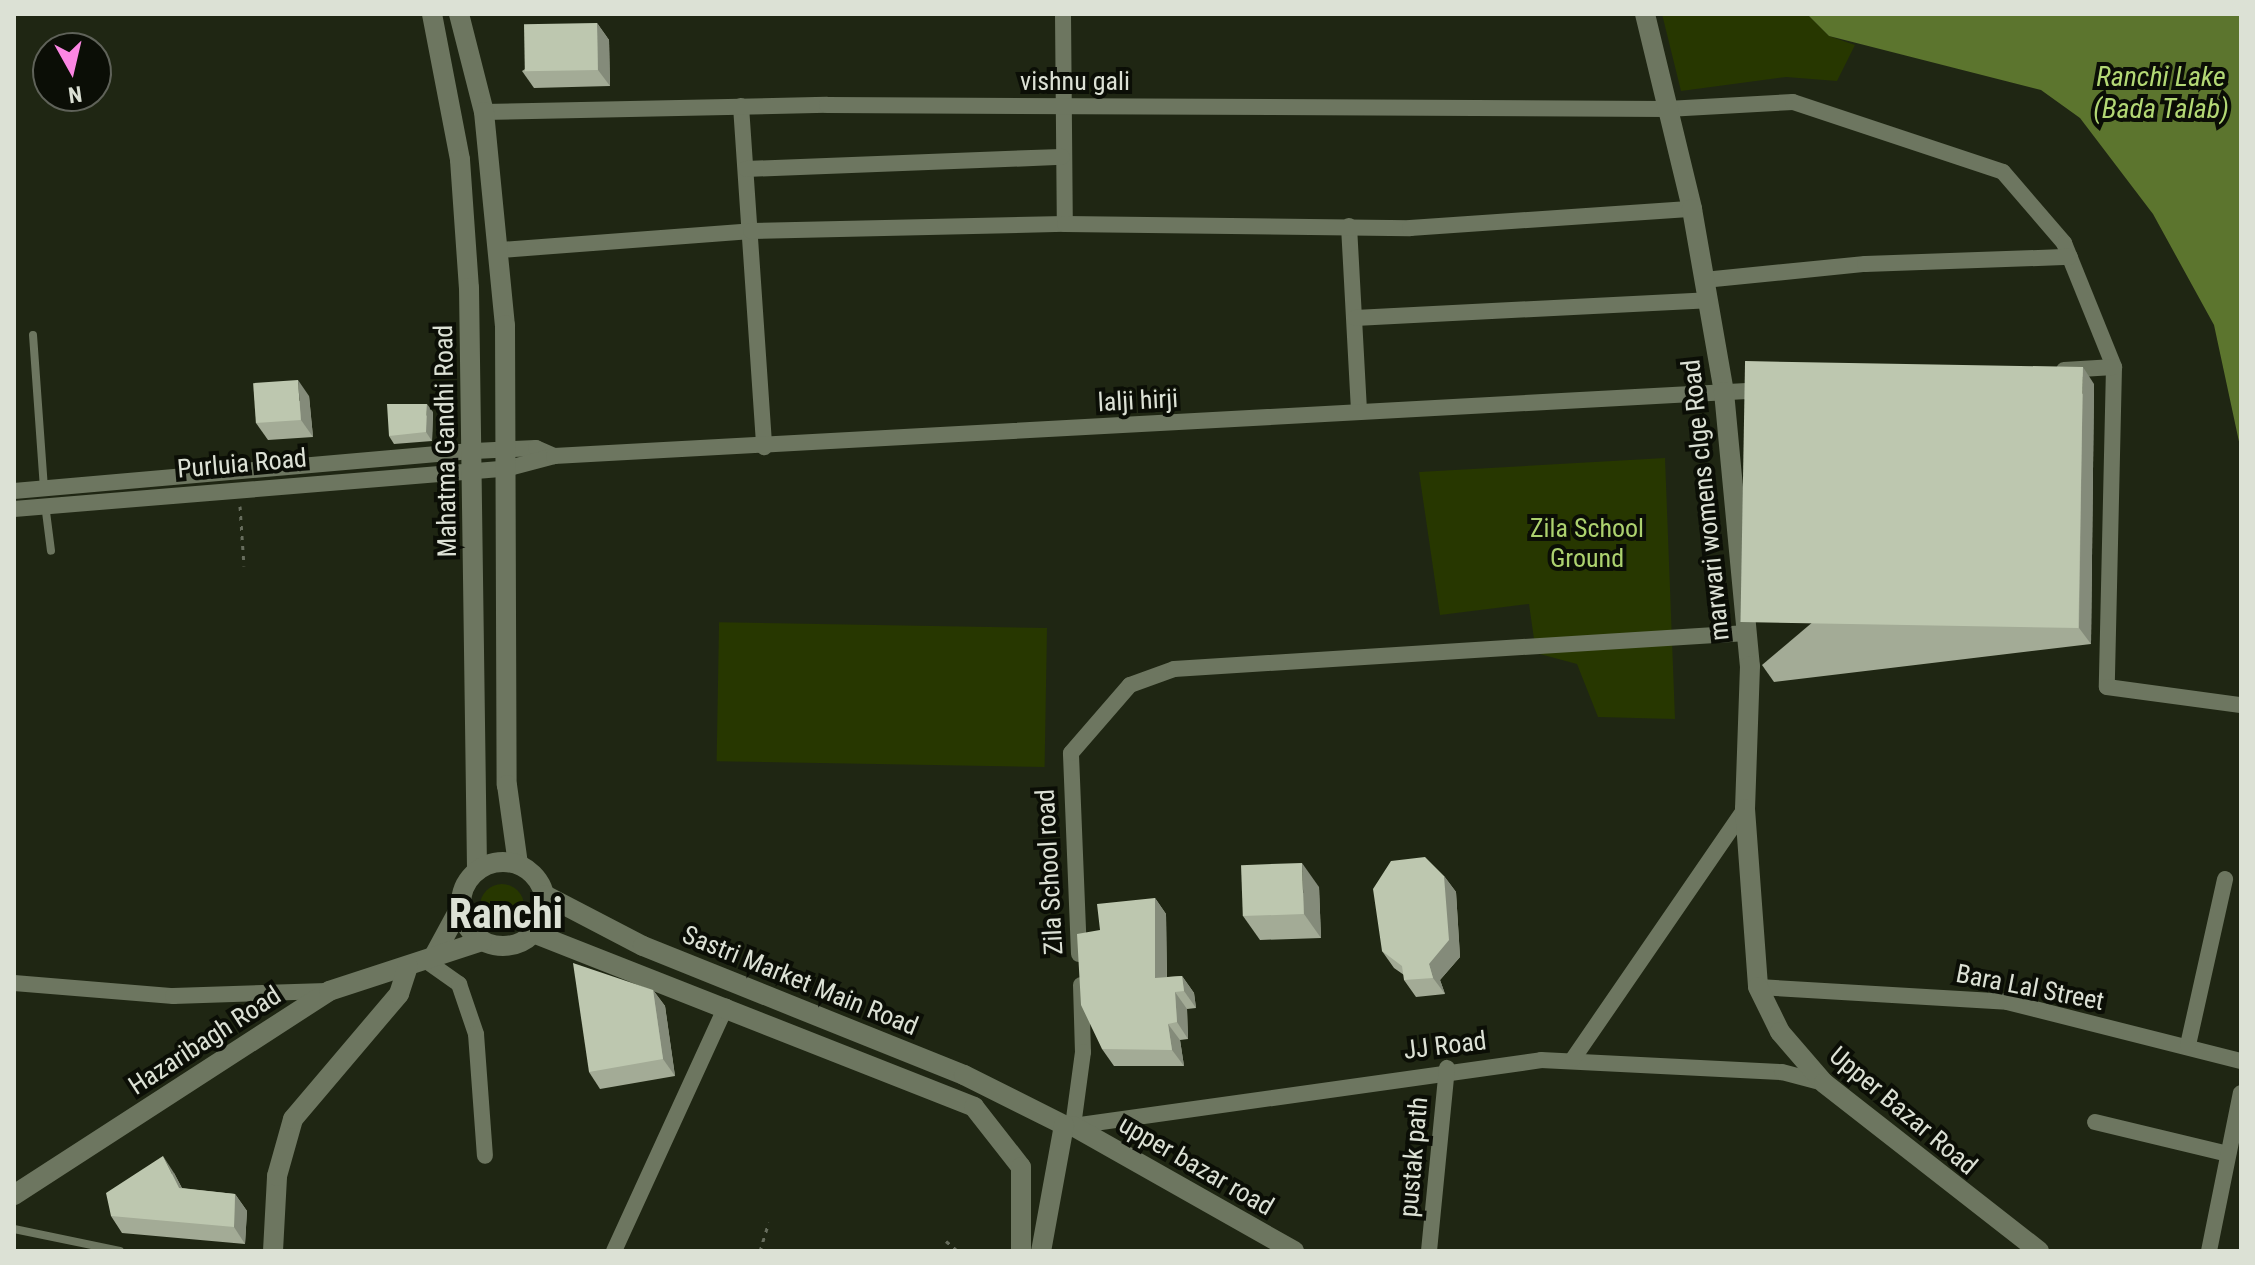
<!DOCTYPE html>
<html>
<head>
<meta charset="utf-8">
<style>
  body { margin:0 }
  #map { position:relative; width:2255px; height:1265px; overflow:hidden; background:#1f2613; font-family:"Roboto Condensed",sans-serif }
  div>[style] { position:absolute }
  .green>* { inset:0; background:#273700; transform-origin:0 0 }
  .round { border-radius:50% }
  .water>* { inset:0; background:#5c752e }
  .path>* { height:3px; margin-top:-1.5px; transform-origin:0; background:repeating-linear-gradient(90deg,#676d5d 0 4px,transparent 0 10px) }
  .service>* { height:8px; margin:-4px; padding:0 4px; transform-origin:4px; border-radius:4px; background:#6d7660 }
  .minor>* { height:16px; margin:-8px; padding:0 8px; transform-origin:8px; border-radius:8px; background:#6d7660 }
  .tertiary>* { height:20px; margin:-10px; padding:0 10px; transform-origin:10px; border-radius:10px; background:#6d7660 }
  .secondary>* { height:20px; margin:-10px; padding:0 10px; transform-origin:10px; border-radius:10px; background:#6d7660 }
  .secondary>.ring { margin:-10px; padding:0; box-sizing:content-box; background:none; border:20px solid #6d7660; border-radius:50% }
  .wall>* { inset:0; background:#a3ab96 }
  .shaded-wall>* { inset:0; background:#848b7a }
  .building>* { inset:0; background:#bdc7af; transform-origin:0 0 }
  span { translate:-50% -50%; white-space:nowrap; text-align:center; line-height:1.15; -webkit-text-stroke:8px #0b0e06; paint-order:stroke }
  .street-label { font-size:26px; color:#dce1d5 }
  .park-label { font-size:26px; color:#add26f }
  .water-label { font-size:28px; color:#b3d875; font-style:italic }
  .town-label { font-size:42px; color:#dce1d5; font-weight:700 }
  .frame { position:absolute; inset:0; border:16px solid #dce1d5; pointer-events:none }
  .north { position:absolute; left:32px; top:32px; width:80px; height:80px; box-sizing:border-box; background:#0b0e06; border:2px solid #5f6259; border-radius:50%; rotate:172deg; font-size:22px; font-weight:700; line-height:32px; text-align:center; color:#dce1d5 }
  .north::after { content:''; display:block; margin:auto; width:28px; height:36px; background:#fc86e3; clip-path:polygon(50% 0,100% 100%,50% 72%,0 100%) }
</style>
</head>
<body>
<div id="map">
  <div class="green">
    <i style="clip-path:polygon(1662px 14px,1807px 14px,1829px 36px,1855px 45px,1837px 81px,1786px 77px,1681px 91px)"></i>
    <i style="clip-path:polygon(1665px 458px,1675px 719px,1598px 717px,1577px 664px,1536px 653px,1529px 604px,1440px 615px,1419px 472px)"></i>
    <i style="left:1047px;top:628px;width:139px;height:328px;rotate:91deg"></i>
    <i class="round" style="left:480px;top:884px;width:44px;height:44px"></i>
  </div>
  <div class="water">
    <i style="clip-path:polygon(1807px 14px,2241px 14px,2241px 451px,2214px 325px,2153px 214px,2080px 118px,2041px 90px,1829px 36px)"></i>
  </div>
  <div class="path">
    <i style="left:240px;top:506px;width:60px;rotate:86.2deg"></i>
    <i style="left:946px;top:1241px;width:16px;rotate:40deg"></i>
    <i style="left:760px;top:1251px;width:30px;rotate:-73deg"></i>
  </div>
  <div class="service">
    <i style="left:33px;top:335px;width:155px;rotate:85.9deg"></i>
    <i style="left:45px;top:504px;width:47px;rotate:82.7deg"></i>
    <i style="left:14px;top:1229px;width:108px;rotate:11.7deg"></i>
  </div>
  <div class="minor">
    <i style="left:1063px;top:14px;width:210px;rotate:89.5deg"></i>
    <i style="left:741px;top:106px;width:342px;rotate:86.1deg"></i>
    <i style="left:484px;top:112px;width:343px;rotate:-1.2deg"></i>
    <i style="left:827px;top:105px;width:840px;rotate:0.27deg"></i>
    <i style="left:1667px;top:109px;width:126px;rotate:-3.2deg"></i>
    <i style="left:1793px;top:102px;width:221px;rotate:18.4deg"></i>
    <i style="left:2003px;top:172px;width:94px;rotate:49.3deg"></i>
    <i style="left:2064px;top:243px;width:134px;rotate:68deg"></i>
    <i style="left:2114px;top:367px;width:320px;rotate:91.3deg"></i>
    <i style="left:2107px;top:687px;width:135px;rotate:7.7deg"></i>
    <i style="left:746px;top:169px;width:316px;rotate:-2.2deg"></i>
    <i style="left:1349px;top:226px;width:186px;rotate:86.9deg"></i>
    <i style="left:500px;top:250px;width:252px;rotate:-4.3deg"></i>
    <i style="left:751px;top:231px;width:314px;rotate:-1.3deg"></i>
    <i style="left:1065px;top:224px;width:345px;rotate:0.7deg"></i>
    <i style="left:1410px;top:228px;width:283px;rotate:-3.9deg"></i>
    <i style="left:1704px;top:280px;width:162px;rotate:-5.7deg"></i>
    <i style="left:1865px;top:264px;width:205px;rotate:-2deg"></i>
    <i style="left:1355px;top:318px;width:353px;rotate:-2.9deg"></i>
    <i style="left:2064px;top:370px;width:50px;rotate:-3.4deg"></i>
    <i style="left:14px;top:491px;width:462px;rotate:-5deg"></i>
    <i style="left:474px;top:451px;width:62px;rotate:-2.8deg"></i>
    <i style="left:536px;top:448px;width:20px;rotate:24deg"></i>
    <i style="left:14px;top:509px;width:497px;rotate:-4.7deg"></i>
    <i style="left:509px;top:468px;width:47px;rotate:-14.9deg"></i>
    <i style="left:554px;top:456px;width:1213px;rotate:-3.12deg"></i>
    <i style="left:1079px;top:954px;width:201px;rotate:-92.3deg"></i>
    <i style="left:1071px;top:753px;width:90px;rotate:-49.1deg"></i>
    <i style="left:1130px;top:685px;width:47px;rotate:-20deg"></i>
    <i style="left:1174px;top:669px;width:574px;rotate:-3.6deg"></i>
    <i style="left:425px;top:960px;width:42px;rotate:35.2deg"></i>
    <i style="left:459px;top:984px;width:53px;rotate:71.2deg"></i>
    <i style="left:476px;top:1034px;width:122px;rotate:85.8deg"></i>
    <i style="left:14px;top:983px;width:160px;rotate:4.7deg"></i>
    <i style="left:173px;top:996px;width:154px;rotate:-1.9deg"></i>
    <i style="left:1081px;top:985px;width:67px;rotate:88.3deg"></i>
    <i style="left:1083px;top:1052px;width:75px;rotate:97.7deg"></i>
    <i style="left:1073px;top:1126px;width:473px;rotate:-8deg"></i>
    <i style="left:1541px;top:1060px;width:241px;rotate:2.9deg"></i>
    <i style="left:1782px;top:1072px;width:43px;rotate:14.7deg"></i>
    <i style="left:1758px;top:987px;width:249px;rotate:3.4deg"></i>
    <i style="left:2007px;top:1002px;width:241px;rotate:14.2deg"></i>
    <i style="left:2188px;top:1045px;width:170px;rotate:-77.4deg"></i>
    <i style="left:1573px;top:1059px;width:303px;rotate:-55.5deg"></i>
    <i style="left:2095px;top:1122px;width:137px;rotate:13.5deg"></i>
    <i style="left:614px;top:1251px;width:269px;rotate:-65.4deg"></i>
    <i style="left:1429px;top:1251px;width:184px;rotate:-84.4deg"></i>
    <i style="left:2209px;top:1251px;width:161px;rotate:-78.6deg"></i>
  </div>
  <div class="tertiary">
    <i style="left:1645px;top:14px;width:201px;rotate:76.4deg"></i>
    <i style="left:1692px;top:209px;width:186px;rotate:80.1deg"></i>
    <i style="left:1724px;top:392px;width:275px;rotate:84.6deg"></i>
    <i style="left:1750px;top:666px;width:143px;rotate:92deg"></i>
    <i style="left:1745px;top:809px;width:178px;rotate:85.8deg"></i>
    <i style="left:1758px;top:987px;width:50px;rotate:63.9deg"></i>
    <i style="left:1780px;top:1032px;width:67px;rotate:49.2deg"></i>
    <i style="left:1824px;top:1083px;width:273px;rotate:38deg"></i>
    <i style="left:1064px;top:1128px;width:9px;rotate:-13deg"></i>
    <i style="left:1073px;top:1126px;width:254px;rotate:29.5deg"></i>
  </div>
  <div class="secondary">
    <i style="left:432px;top:14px;width:149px;rotate:79.1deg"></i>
    <i style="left:460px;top:160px;width:128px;rotate:86deg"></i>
    <i style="left:469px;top:288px;width:582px;rotate:89.21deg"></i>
    <i style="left:459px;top:14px;width:101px;rotate:75.7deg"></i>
    <i style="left:484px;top:112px;width:214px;rotate:84.4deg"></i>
    <i style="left:505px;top:325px;width:460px;rotate:89.8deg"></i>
    <i style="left:507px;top:785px;width:80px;rotate:82.1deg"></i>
    <i class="ring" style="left:461px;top:862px;width:64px;height:64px"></i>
    <i style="left:545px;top:895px;width:110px;rotate:27.5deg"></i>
    <i style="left:643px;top:946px;width:346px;rotate:21.9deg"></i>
    <i style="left:964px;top:1075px;width:112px;rotate:26.6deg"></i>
    <i style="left:1064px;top:1125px;width:128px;rotate:100.3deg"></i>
    <i style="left:533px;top:933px;width:474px;rotate:21.5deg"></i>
    <i style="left:974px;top:1107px;width:76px;rotate:51.9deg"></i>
    <i style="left:1021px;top:1167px;width:84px;rotate:90deg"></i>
    <i style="left:435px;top:954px;width:52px;rotate:-61.5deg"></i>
    <i style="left:14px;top:1195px;width:375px;rotate:-32.9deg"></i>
    <i style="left:329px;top:991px;width:161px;rotate:-18.1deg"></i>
    <i style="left:273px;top:1251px;width:75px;rotate:-86.9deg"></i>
    <i style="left:277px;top:1176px;width:59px;rotate:-74.3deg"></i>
    <i style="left:293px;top:1119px;width:164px;rotate:-49.7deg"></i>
    <i style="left:399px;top:994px;width:29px;rotate:-72deg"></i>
  </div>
  <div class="wall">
    <i style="clip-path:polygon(597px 23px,609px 40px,610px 86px,534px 88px,522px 71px)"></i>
    <i style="clip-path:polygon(2094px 384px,2091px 644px,1774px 682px,1762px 665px)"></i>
    <i style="clip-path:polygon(309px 396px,313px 437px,268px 440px,256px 423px)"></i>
    <i style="clip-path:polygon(433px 412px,432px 441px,394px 444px,389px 436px)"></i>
    <i style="clip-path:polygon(1444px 876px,1456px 892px,1460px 957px,1440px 980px,1445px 994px,1416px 997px,1404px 980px,1404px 975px,1394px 968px,1382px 951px)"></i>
    <i style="clip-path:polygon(1319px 887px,1321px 938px,1260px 940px,1243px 916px)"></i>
    <i style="clip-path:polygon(1155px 898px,1166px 914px,1167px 977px,1182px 976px,1194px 993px,1196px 1008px,1187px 1009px,1188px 1039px,1180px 1040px,1184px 1066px,1114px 1066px,1102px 1049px,1100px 930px)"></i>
    <i style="clip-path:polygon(653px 990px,665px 1006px,675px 1076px,600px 1089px,589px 1072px)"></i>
    <i style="clip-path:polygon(174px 1173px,182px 1188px,235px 1194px,247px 1211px,245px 1244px,122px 1233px,111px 1216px)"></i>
  </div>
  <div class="shaded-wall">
    <i style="clip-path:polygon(597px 23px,609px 40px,610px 86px,598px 70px)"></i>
    <i style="clip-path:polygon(2083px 367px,2094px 384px,2091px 644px,2079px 628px)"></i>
    <i style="clip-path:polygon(298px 380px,309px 396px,313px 437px,301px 420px)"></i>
    <i style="clip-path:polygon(427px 404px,433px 412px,432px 441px,426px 432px)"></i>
    <i style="clip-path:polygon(1302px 863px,1319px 887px,1321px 938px,1304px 914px)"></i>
    <i style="clip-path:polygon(1444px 876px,1456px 892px,1460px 957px,1440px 980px,1445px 994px,1433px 978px,1429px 964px)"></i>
    <i style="clip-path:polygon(1155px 898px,1166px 914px,1167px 994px,1155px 978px)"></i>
    <i style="clip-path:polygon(1182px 976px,1194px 993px,1196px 1008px,1184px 991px)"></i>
    <i style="clip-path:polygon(653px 990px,665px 1006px,675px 1076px,663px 1059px)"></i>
    <i style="clip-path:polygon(1175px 992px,1187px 1009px,1188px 1039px,1177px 1022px)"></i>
    <i style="clip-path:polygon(1168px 1024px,1180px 1040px,1184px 1066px,1172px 1050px)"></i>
    <i style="clip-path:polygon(163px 1156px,174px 1173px,190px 1204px,179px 1188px)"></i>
    <i style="clip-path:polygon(235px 1194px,247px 1211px,245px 1244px,234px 1227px)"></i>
  </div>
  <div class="building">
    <i style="left:597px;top:23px;width:47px;height:73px;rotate:89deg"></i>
    <i style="left:2083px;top:367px;width:261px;height:338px;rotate:91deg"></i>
    <i style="left:298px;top:380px;width:40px;height:45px;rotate:86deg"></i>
    <i style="clip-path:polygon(387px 404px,427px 404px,426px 432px,389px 436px)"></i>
    <i style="clip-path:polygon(1425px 857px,1444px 876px,1449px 940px,1429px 964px,1433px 978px,1404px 980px,1402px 966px,1382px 951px,1373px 889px,1391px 861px)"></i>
    <i style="left:1302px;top:863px;width:51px;height:61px;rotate:88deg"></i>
    <i style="clip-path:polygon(1155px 898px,1155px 978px,1182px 976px,1184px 991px,1175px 992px,1177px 1022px,1168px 1024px,1172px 1050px,1102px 1049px,1081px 1005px,1077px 934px,1100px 930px,1097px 904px)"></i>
    <i style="clip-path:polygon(573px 963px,653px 990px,663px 1059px,589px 1072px)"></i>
    <i style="clip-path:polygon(163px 1156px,179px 1188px,235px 1194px,234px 1227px,111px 1216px,106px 1193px)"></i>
  </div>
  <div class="street-label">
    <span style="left:1075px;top:82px">vishnu gali</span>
    <span style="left:1138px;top:401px;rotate:-3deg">lalji hirji</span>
    <span style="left:446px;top:441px;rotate:-91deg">Mahatma Gandhi Road</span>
    <span style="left:242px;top:464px;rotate:-5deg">Purluia Road</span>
    <span style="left:1706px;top:500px;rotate:-96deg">marwari womens clge Road</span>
    <span style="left:1050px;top:872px;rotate:-93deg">Zila School road</span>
    <span style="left:800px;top:981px;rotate:22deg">Sastri Market Main Road</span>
    <span style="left:2030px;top:988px;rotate:11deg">Bara Lal Street</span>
    <span style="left:205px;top:1041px;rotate:-33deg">Hazaribagh Road</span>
    <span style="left:1445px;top:1046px;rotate:-7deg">JJ Road</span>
    <span style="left:1903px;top:1111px;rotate:40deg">Upper Bazar Road</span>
    <span style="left:1414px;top:1157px;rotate:-85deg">pustak path</span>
    <span style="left:1196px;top:1166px;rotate:30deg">upper bazar road</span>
  </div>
  <div class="park-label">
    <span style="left:1587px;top:544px">Zila School<br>Ground</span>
  </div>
  <div class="water-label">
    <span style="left:2161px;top:93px">Ranchi Lake<br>(Bada Talab)</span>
  </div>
  <div class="town-label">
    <span style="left:506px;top:914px">Ranchi</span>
  </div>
  <div class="frame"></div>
  <div class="north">N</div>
</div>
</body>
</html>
